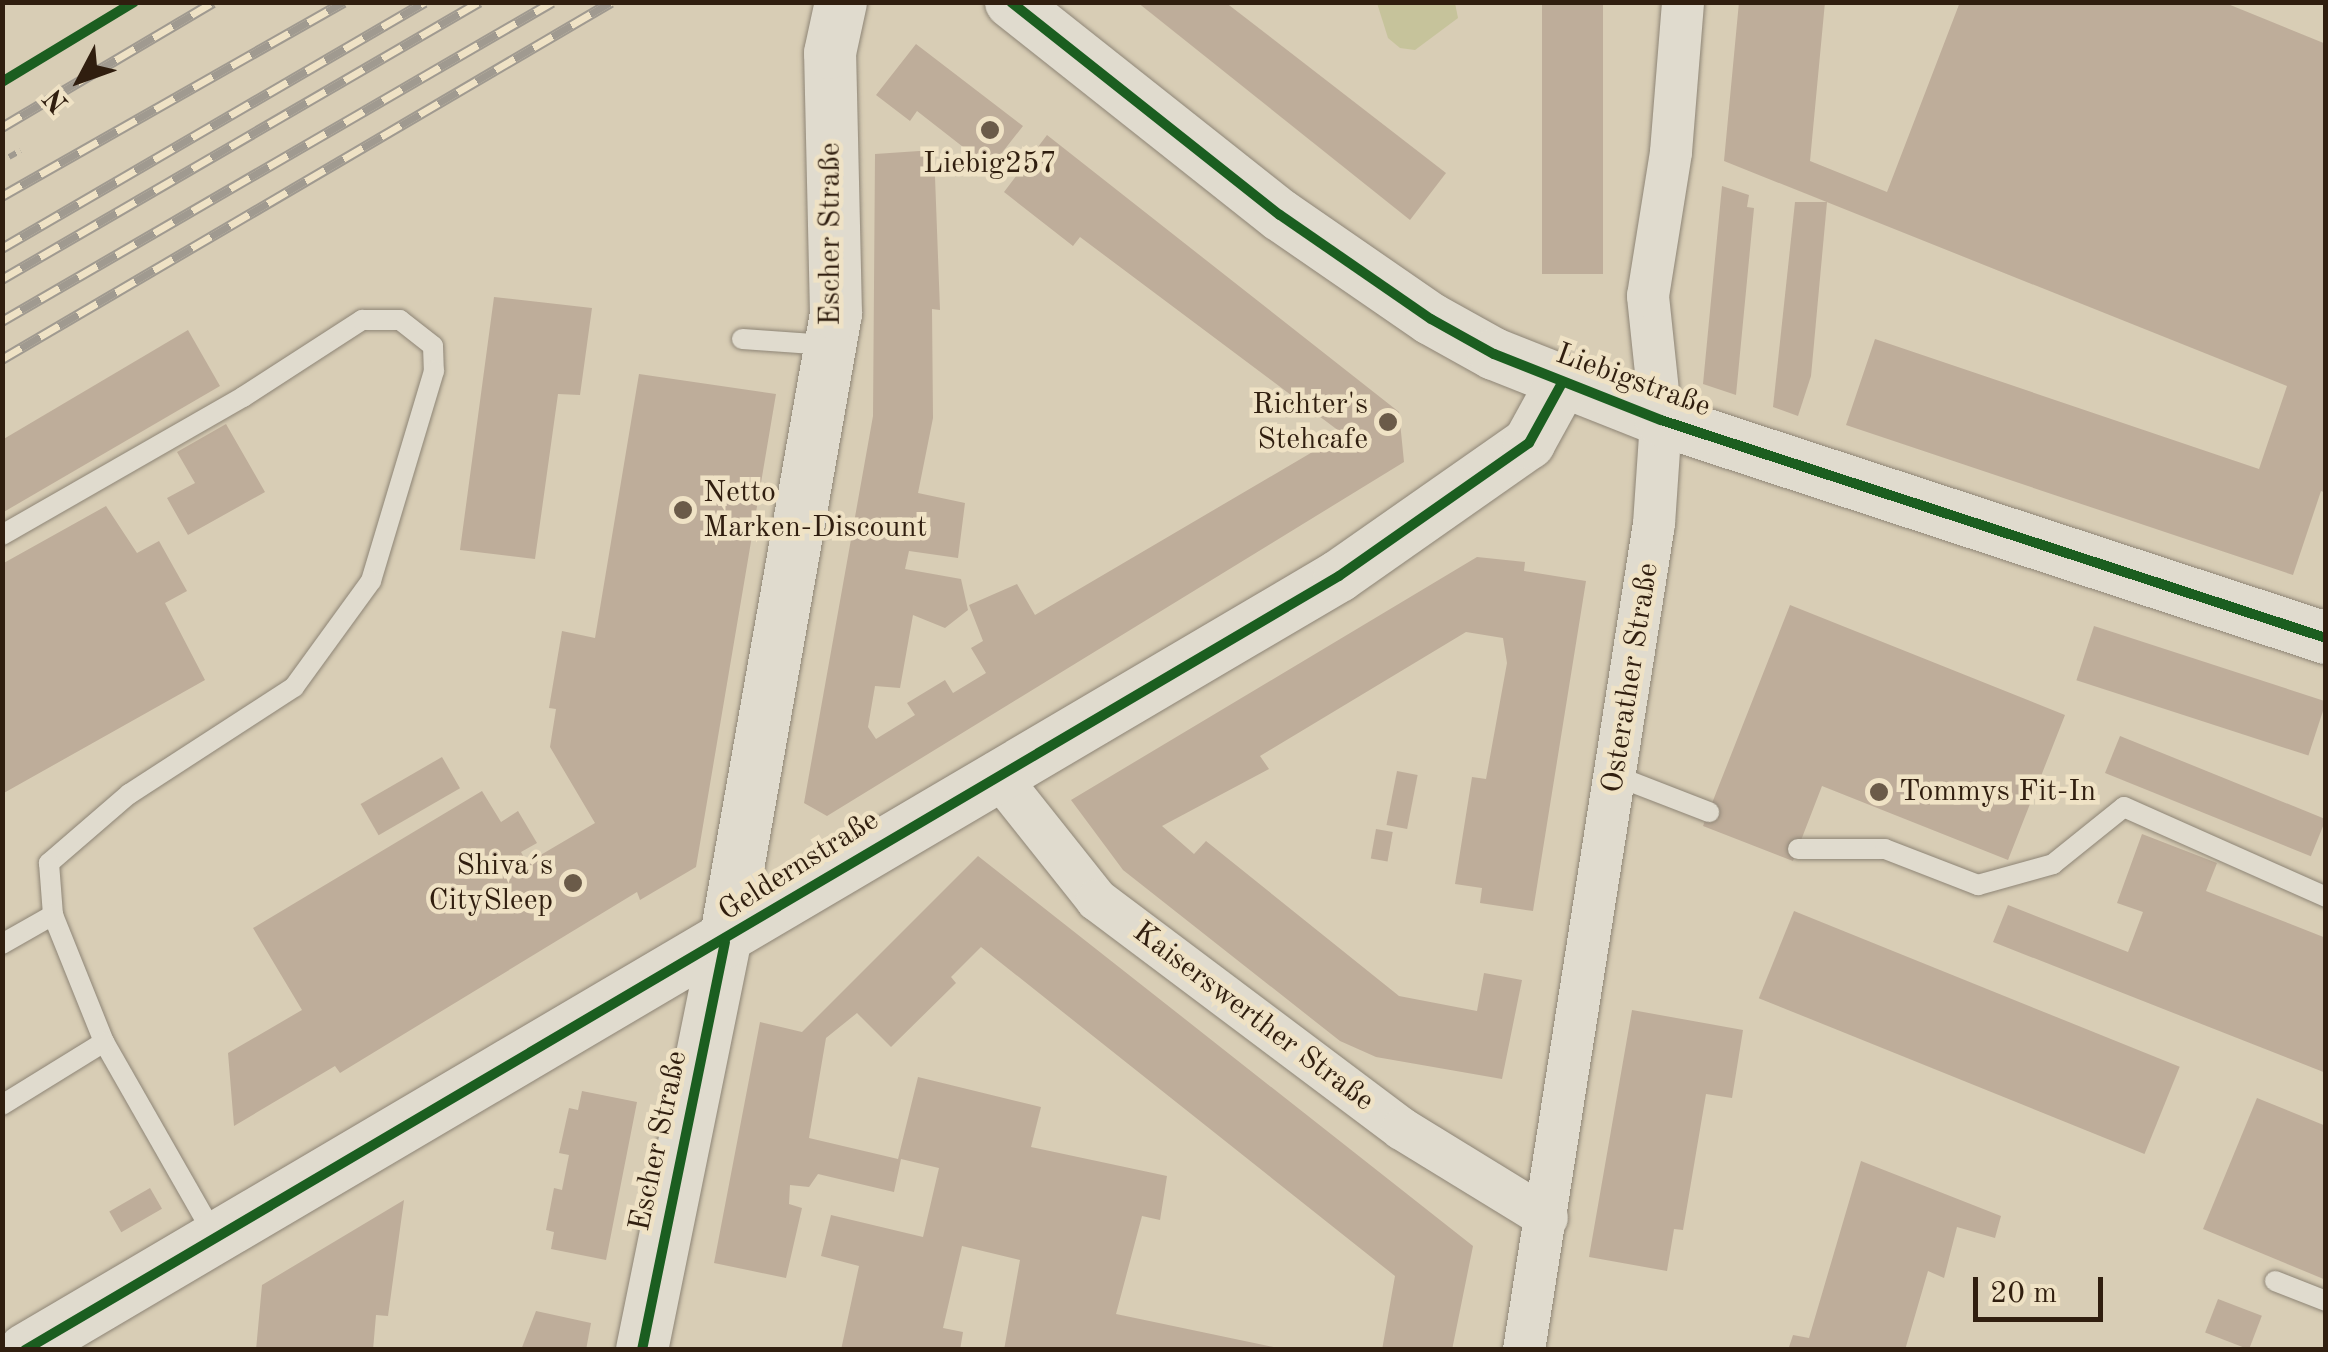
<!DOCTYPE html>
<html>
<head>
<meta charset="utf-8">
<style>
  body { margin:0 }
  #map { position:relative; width:2328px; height:1352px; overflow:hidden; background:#d8cdb5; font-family:"Old Standard TT",serif }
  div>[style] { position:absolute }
  .green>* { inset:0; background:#c6c39b }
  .building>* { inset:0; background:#bead9a; transform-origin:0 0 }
  .path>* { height:6px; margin-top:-3px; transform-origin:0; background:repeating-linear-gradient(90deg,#a09a90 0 8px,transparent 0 13px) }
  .roads { filter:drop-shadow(0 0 2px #8e8576) drop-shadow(0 0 2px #8e8576) }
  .service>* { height:20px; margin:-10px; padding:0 10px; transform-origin:10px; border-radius:10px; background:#e0dbce }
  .minor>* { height:42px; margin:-21px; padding:0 21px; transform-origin:21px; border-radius:21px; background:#e0dbce }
  .tertiary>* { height:52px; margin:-26px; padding:0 26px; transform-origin:26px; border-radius:26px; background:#e0dbce }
  .rail>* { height:11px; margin-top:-5.5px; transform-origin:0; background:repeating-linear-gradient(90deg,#efe2c5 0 22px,#a09a90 0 44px); box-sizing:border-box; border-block:2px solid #a09a90 }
  .cycleway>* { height:10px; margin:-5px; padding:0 5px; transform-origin:5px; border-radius:5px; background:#1b5e20 }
  .dots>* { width:28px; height:28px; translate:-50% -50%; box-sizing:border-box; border:5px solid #efe2c5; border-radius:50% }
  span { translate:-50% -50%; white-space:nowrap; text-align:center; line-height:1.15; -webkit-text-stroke:9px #efe2c5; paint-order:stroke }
  .poi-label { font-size:30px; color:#301e0f }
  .right { translate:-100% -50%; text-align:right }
  .left { translate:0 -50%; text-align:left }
  .street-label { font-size:30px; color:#301e0f }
  .frame { position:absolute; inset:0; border:5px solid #301e0f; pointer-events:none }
  .north { position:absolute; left:30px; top:30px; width:100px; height:100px; -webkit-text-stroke:8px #efe2c5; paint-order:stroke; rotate:229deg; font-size:28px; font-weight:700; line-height:40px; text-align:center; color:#301e0f }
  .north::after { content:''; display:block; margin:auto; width:35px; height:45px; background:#301e0f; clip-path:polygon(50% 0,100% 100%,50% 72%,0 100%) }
  .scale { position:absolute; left:1973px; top:1277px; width:130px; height:45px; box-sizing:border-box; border:5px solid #301e0f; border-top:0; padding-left:12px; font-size:30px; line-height:35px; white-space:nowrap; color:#301e0f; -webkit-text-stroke:8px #efe2c5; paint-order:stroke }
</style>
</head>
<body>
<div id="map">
  <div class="green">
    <i style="clip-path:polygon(1377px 3px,1455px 3px,1458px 18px,1415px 50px,1400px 48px,1388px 38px)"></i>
  </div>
  <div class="building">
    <i style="clip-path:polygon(1137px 2px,1225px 2px,1446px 173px,1410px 220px)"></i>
    <i style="left:1542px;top:2px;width:61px;height:272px"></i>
    <i style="clip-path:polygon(1739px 2px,1825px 2px,1810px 161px,1887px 192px,1960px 2px,2223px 2px,2326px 44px,2326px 493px,2321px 491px,2293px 575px,1846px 425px,1875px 339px,2259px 469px,2287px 386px,1724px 161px)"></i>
    <i style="clip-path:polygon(916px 44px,1023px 126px,990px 168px,917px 111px,910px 121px,876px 95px)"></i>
    <i style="clip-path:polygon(1047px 135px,1399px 412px,1404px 462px,827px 816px,804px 803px,873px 416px,875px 154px,934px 150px,940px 310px,932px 309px,933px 418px,918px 493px,965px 503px,958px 558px,909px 551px,905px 569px,961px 579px,968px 610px,945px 628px,913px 615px,900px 688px,875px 686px,868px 727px,876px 739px,915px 715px,907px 703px,945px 680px,953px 693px,986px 673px,971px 648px,983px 641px,969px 605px,1017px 584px,1035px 615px,1343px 434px,1080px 237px,1073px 246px,1004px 192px)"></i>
    <i style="clip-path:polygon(1722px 186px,1749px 195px,1747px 207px,1754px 208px,1736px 395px,1703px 384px)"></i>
    <i style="clip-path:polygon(1795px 202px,1827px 202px,1811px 376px,1798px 416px,1773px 407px)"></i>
    <i style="clip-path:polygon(494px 297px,592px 308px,580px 395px,558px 394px,535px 559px,460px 550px)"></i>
    <i style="clip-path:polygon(188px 330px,220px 386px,2px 513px,2px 440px)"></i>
    <i style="clip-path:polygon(639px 374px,776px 394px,696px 867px,640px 900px,637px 892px,340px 1073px,335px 1066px,234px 1126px,228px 1053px,302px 1010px,253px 928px,482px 791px,501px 822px,518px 811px,537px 843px,521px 852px,527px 863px,595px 823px,550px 747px,556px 709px,549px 708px,562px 631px,595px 638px)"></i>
    <i style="clip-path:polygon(226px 424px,265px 492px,188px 535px,167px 498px,195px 483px,177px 452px)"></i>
    <i style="clip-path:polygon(106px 506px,137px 553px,159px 541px,187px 591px,165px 603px,205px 680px,2px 794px,2px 564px)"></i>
    <i style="clip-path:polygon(1477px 557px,1525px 562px,1524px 571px,1586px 581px,1533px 911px,1480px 903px,1482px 888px,1455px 884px,1472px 777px,1486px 779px,1507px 663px,1503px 638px,1466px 632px,1260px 756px,1269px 769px,1162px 826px,1194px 854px,1206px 841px,1399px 996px,1477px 1011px,1484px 973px,1522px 980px,1502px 1079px,1376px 1057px,1340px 1041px,1123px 870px,1071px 800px)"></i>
    <i style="clip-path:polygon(1790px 605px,2065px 715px,2008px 860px,1822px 786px,1793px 861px,1703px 826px)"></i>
    <i style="left:2094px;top:626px;width:244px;height:57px;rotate:18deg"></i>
    <i style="left:2120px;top:736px;width:222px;height:40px;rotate:22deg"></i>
    <i style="left:442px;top:757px;width:36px;height:94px;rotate:60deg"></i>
    <i style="left:1397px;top:771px;width:21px;height:55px;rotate:11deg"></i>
    <i style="left:1376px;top:829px;width:17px;height:30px;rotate:10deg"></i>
    <i style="clip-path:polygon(2142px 834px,2217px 863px,2206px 891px,2326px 938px,2326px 1073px,1993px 942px,2008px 905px,2128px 952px,2143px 912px,2117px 903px)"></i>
    <i style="clip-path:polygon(978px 856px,1473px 1246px,1452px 1350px,1382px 1350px,1395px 1276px,981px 947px,951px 977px,956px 983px,891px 1047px,857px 1013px,826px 1038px,809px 1138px,898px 1159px,918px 1077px,1041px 1107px,1031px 1147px,1167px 1176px,1160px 1220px,1142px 1216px,1116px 1314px,1288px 1350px,1004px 1350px,1020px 1260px,962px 1246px,943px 1328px,963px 1332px,960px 1350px,841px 1350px,859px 1266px,821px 1256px,831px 1215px,923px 1237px,939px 1168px,901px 1159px,894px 1192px,818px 1174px,809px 1187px,790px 1185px,789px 1204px,802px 1208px,786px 1278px,714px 1263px,760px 1022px,802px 1032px)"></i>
    <i style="left:1794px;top:911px;width:416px;height:94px;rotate:22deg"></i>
    <i style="clip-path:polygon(1632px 1010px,1743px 1030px,1732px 1098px,1706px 1094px,1683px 1230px,1674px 1229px,1667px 1271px,1589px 1257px)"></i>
    <i style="clip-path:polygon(582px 1091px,637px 1102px,606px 1260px,551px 1249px,554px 1232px,546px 1230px,554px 1188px,562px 1190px,569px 1155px,559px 1153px,569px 1108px,578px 1110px)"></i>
    <i style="clip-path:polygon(2257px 1098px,2326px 1126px,2326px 1280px,2203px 1229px)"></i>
    <i style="clip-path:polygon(1861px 1161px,2001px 1216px,1995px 1238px,1957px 1227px,1944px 1278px,1928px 1271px,1905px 1350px,1788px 1350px,1793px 1335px,1809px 1338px)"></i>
    <i style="left:150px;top:1188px;width:24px;height:47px;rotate:60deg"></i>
    <i style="clip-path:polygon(404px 1200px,388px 1316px,376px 1315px,373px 1350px,256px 1350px,262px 1285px)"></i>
    <i style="left:2218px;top:1299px;width:47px;height:36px;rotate:21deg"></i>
    <i style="clip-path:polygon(536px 1311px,591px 1323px,586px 1350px,521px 1350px)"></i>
  </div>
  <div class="path">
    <i style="left:9px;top:157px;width:13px;rotate:-29deg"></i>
  </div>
  <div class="roads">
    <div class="service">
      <i style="left:742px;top:339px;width:86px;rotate:4deg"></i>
      <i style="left:2px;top:535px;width:278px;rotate:-29.8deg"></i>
      <i style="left:243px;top:397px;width:142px;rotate:-32.9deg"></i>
      <i style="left:362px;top:320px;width:38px"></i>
      <i style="left:400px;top:320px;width:42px;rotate:38.2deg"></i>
      <i style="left:433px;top:346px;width:25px;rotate:88deg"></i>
      <i style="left:434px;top:371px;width:219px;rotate:106.7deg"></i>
      <i style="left:371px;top:581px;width:131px;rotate:126deg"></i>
      <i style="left:294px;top:687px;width:197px;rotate:147deg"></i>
      <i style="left:129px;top:794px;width:106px;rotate:139.2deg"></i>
      <i style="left:49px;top:863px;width:52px;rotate:85.6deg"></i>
      <i style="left:53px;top:915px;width:137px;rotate:68.1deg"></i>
      <i style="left:104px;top:1042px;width:226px;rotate:60.3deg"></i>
      <i style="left:1616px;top:776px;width:100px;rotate:21.2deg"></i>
      <i style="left:1798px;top:849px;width:87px"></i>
      <i style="left:1885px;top:849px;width:100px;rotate:21.2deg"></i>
      <i style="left:1978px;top:885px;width:78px;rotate:-15.6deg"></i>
      <i style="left:2053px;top:864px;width:91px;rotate:-38.8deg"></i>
      <i style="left:2124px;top:807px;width:221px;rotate:24deg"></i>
      <i style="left:2px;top:944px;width:59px;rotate:-29.6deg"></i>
      <i style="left:2px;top:1105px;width:120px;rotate:-31.7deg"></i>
      <i style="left:2275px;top:1281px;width:55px;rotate:21.4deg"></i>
    </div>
    <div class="minor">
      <i style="left:996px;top:773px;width:162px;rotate:51.5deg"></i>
      <i style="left:1097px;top:900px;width:381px;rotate:36.9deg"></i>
      <i style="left:1402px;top:1129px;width:170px;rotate:31.5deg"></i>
      <i style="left:1524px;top:1350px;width:836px;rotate:-81.06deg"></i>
      <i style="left:1654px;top:524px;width:104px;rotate:-86.1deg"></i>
      <i style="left:1661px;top:420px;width:125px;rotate:-96deg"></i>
      <i style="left:1648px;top:296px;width:146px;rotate:-80.9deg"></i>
      <i style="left:1671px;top:152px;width:150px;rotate:-85.4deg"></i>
    </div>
    <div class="tertiary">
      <i style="left:1011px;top:2px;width:343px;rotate:38.4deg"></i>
      <i style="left:1280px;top:215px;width:183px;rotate:34.6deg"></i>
      <i style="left:1431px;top:319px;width:72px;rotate:29.1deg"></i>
      <i style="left:1494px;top:354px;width:180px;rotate:21.6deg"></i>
      <i style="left:1661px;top:420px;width:700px;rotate:18.15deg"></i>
      <i style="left:25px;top:1350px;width:1525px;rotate:-30.5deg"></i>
      <i style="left:1339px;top:576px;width:232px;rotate:-35deg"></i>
      <i style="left:1529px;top:443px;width:68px;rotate:-61.2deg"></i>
      <i style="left:642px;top:1350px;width:416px;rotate:-78.5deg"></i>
      <i style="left:725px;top:942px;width:638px;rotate:-79.98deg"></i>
      <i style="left:836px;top:314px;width:261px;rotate:-91.3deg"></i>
      <i style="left:830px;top:53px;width:52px;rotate:-77.8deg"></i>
    </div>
  </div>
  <div class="rail">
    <i style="left:2px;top:127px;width:245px;rotate:-30.6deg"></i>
    <i style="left:2px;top:196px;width:393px;rotate:-29.6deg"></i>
    <i style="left:2px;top:248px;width:489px;rotate:-30.2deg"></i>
    <i style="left:2px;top:279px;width:552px;rotate:-30.14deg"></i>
    <i style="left:2px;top:321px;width:636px;rotate:-30.11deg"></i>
    <i style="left:2px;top:359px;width:706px;rotate:-30.38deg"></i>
  </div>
  <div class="cycleway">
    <i style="left:1011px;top:2px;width:343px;rotate:38.4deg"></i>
    <i style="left:1280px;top:215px;width:183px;rotate:34.6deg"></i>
    <i style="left:1431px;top:319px;width:72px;rotate:29.1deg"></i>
    <i style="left:1494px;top:354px;width:180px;rotate:21.6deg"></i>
    <i style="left:1661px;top:420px;width:700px;rotate:18.15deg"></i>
    <i style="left:2px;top:82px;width:154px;rotate:-31.2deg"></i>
    <i style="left:25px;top:1350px;width:1525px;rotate:-30.5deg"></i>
    <i style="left:1339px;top:576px;width:232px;rotate:-35deg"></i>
    <i style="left:1529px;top:443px;width:68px;rotate:-61.2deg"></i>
    <i style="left:642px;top:1350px;width:416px;rotate:-78.5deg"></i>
  </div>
  <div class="dots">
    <i style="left:990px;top:130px;background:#6b5b49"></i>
    <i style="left:1388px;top:422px;background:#6b5b49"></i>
    <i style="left:683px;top:510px;background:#6b5b49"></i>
    <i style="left:1879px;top:792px;background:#6b5b49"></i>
    <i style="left:573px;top:883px;background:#6b5b49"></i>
  </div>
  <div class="poi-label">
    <span style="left:990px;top:164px">Liebig257</span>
    <span class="right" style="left:1368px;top:422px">Richter's<br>Stehcafe</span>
    <span class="left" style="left:703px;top:510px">Netto<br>Marken-Discount</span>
    <span class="left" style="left:1899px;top:792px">Tommys Fit-In</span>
    <span class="right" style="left:553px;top:883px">Shiva´s<br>CitySleep</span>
  </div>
  <div class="street-label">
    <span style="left:831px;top:234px;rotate:-90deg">Escher Straße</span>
    <span style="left:1633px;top:381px;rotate:20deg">Liebigstraße</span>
    <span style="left:1631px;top:678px;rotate:-81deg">Osterather Straße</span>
    <span style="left:799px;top:866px;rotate:-32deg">Geldernstraße</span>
    <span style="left:1253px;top:1017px;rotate:37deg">Kaiserswerther Straße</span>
    <span style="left:659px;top:1141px;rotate:-78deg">Escher Straße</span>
  </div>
  <div class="frame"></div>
  <div class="north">N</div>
  <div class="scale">20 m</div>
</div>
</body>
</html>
